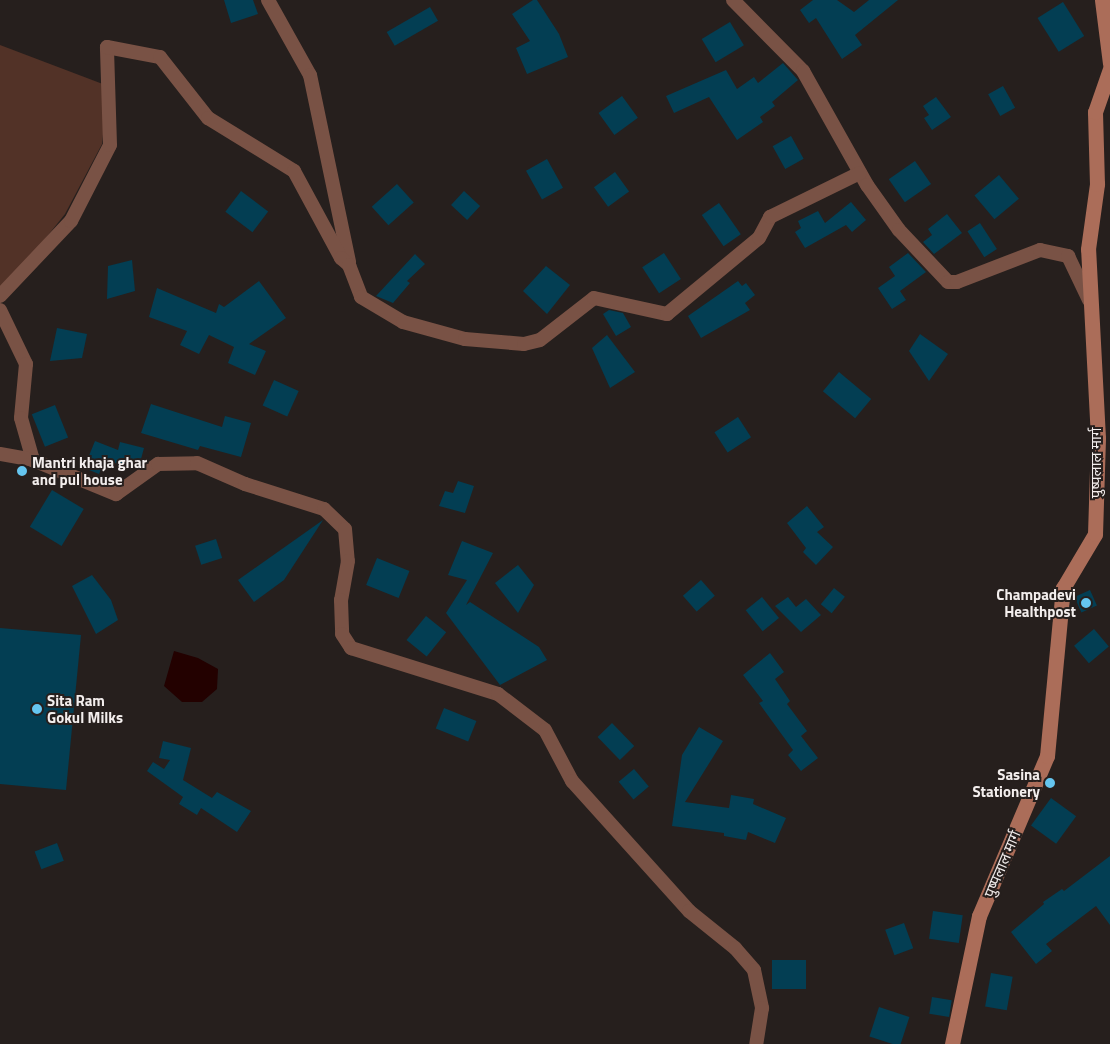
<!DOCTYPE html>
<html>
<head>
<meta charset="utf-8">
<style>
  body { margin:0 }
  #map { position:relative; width:1110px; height:1044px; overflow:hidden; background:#261f1d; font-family:"Titillium Web","Noto Sans Devanagari",sans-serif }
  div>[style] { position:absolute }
  .green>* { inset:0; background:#523227 }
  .water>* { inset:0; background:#230100 }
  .building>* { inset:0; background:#033e53; transform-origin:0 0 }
  .street>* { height:14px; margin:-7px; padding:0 7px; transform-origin:7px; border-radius:7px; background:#795245 }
  .secondary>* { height:15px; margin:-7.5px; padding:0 7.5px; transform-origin:7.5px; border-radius:7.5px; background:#ab6d59 }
  .dots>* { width:14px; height:14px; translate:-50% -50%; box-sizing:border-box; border:2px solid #261f1d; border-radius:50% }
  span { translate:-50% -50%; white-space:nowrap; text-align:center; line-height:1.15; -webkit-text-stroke:4px #261f1d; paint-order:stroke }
  .poi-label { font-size:15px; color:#f3eeed; font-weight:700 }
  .left { translate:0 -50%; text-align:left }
  .right { translate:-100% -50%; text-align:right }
  .street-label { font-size:15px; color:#f3eeed }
</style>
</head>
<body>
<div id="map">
  <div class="green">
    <i style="clip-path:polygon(0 45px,108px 86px,102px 144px,65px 214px,0 295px)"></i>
  </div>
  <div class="water">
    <i style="clip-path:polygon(174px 651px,198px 658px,218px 669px,217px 689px,202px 702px,182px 702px,164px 686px)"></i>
  </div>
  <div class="building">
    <i style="clip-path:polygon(224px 0,253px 0,258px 14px,231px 23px)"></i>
    <i style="clip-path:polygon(533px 0,537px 0,559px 34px,568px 57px,527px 74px,516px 48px,530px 41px,512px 14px)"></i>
    <i style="clip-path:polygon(813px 0,837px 0,854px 12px,869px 0,898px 0,855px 35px,862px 45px,842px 59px,816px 18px,809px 23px,800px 10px)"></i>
    <i style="left:1063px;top:2px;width:40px;height:30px;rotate:58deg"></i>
    <i style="left:430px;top:7px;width:16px;height:50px;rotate:60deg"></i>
    <i style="left:730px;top:22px;width:27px;height:33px;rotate:59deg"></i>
    <i style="clip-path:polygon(783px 63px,798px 80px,772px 102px,775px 106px,760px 117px,763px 122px,737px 140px,709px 97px,674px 113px,666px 96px,726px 70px,737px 89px,754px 77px,758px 83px)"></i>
    <i style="left:1003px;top:86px;width:25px;height:17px;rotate:61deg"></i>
    <i style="left:622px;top:96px;width:27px;height:29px;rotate:54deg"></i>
    <i style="clip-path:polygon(936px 97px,951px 117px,932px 130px,924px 118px,929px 115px,923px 106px)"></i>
    <i style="left:791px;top:136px;width:26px;height:21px;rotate:61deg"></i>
    <i style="left:547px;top:159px;width:33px;height:24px;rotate:61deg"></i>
    <i style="left:915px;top:161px;width:28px;height:32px;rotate:55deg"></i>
    <i style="left:615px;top:172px;width:24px;height:26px;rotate:54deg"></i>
    <i style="left:999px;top:175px;width:31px;height:32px;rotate:50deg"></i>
    <i style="left:397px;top:184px;width:25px;height:34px;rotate:48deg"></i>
    <i style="left:241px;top:191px;width:34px;height:26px;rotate:37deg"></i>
    <i style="left:464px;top:191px;width:22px;height:19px;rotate:43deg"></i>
    <i style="clip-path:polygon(851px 202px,866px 220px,852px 232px,846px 225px,805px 248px,795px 232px,801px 228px,798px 221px,818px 211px,825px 223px)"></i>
    <i style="left:719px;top:203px;width:38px;height:21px;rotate:55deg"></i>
    <i style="clip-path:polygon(947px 214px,962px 233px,934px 254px,923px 242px,932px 235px,928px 229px)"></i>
    <i style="left:980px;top:223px;width:31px;height:15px;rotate:57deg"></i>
    <i style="left:664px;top:253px;width:31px;height:26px;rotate:57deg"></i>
    <i style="clip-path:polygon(908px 253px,926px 272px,900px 291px,906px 300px,892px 309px,878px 288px,895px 276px,889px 267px)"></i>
    <i style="clip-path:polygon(415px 254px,425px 264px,407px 281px,410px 283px,393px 303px,376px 296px)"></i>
    <i style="clip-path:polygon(132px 260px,135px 291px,107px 299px,108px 266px)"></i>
    <i style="clip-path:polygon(546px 266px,570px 285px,547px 314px,523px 291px)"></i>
    <i style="clip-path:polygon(259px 281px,286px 318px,249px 344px,266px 351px,255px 375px,228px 363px,234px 347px,209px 335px,199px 354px,180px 345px,187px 331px,149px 317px,157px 288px,216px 313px,219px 304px,224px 307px)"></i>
    <i style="clip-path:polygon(738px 281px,742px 286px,746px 283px,755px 295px,745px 303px,750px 310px,701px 338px,688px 316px)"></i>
    <i style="clip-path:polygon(609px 310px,623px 313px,631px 327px,616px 336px,603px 314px)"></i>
    <i style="clip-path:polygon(57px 328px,87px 334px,82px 358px,50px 361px)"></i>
    <i style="clip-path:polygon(920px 334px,948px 354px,929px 381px,909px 351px)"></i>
    <i style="clip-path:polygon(607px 335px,635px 372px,610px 388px,592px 348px)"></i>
    <i style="left:839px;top:372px;width:42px;height:25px;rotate:40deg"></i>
    <i style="left:274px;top:380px;width:27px;height:28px;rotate:24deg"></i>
    <i style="clip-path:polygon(151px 404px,222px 427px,225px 416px,251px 423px,241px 457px,200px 446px,198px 450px,141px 433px)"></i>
    <i style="left:55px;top:405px;width:35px;height:25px;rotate:68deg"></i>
    <i style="left:738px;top:417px;width:24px;height:28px;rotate:57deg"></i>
    <i style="clip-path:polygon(95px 441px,118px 450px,120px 442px,144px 448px,141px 459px,147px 461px,136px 469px,105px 460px,99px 474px,84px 468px)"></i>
    <i style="clip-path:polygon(458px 481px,474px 486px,465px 513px,439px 506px,445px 491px,453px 493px)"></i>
    <i style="left:52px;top:490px;width:37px;height:43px;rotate:31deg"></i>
    <i style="clip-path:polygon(807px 506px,824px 527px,817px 532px,833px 547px,816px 565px,803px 552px,806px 548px,787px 523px)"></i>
    <i style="clip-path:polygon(323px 520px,284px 580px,254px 602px,238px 580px)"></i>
    <i style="left:216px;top:539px;width:20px;height:22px;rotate:72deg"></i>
    <i style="clip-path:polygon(462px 541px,493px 553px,466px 605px,470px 602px,539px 647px,547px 660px,500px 685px,446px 613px,467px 580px,448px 575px)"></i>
    <i style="left:377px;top:558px;width:35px;height:29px;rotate:22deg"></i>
    <i style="clip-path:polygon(518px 565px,534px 585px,518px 613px,495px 583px)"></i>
    <i style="clip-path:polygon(92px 575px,111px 600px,118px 620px,96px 634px,72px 586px)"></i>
    <i style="left:701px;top:580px;width:21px;height:24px;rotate:49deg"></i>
    <i style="left:834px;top:588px;width:14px;height:21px;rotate:39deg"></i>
    <i style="left:1090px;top:590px;width:17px;height:17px;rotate:66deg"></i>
    <i style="left:762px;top:597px;width:27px;height:21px;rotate:51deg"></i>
    <i style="clip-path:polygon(788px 597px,796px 607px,806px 599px,821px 615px,801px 632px,775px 606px)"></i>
    <i style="left:426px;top:616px;width:26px;height:31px;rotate:39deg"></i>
    <i style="clip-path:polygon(0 628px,81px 635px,66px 790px,0 784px)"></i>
    <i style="left:1094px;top:629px;width:23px;height:26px;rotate:50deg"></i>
    <i style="clip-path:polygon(770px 653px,784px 672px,775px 679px,790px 701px,787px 704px,807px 731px,801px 736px,818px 758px,801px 771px,788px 755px,793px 750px,759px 703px,763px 701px,743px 675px)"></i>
    <i style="left:444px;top:708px;width:35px;height:22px;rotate:22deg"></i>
    <i style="left:612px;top:723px;width:32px;height:20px;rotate:46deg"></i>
    <i style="clip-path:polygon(699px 727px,723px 741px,685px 802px,729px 808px,731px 795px,754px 799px,753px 804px,786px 818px,775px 843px,748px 832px,746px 840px,724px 836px,724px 833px,672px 826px,682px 755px)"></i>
    <i style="clip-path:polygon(163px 741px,191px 748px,183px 780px,212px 798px,217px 792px,251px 811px,237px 832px,201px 808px,197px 815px,179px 804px,183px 797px,147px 771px,153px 762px,164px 769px,170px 760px,159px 758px)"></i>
    <i style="left:634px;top:769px;width:23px;height:20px;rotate:50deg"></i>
    <i style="left:1051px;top:798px;width:31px;height:34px;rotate:36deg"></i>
    <i style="left:57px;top:843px;width:19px;height:24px;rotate:69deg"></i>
    <i style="clip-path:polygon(1110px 856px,1110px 925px,1096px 906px,1046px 944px,1052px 951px,1036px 964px,1011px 932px,1044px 904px,1043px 902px,1062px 889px,1064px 891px)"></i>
    <i style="left:933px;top:911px;width:30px;height:28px;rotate:8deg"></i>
    <i style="left:904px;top:923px;width:27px;height:20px;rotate:70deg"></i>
    <i style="left:806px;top:960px;width:29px;height:34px;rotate:90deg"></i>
    <i style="left:991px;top:973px;width:22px;height:34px;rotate:10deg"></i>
    <i style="left:932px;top:997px;width:20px;height:17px;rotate:9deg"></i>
    <i style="left:879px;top:1007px;width:32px;height:31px;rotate:18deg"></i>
  </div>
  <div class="street">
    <i style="left:268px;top:0;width:86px;rotate:60.8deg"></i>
    <i style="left:310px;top:75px;width:191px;rotate:78.2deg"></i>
    <i style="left:733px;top:0;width:100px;rotate:45.4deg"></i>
    <i style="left:803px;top:71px;width:131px;rotate:60.7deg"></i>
    <i style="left:867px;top:185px;width:55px;rotate:54.6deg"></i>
    <i style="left:899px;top:230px;width:71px;rotate:46.7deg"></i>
    <i style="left:948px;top:282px;width:9px"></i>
    <i style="left:957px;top:282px;width:89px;rotate:-21.1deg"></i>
    <i style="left:1040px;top:250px;width:29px;rotate:12deg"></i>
    <i style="left:1068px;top:256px;width:49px;rotate:64.5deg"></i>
    <i style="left:0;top:296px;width:103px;rotate:-46.6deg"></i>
    <i style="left:71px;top:221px;width:85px;rotate:-62.8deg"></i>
    <i style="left:110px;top:145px;width:98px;rotate:-91.8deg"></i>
    <i style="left:107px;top:47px;width:54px;rotate:10.7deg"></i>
    <i style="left:160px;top:57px;width:78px;rotate:51.8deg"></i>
    <i style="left:208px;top:118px;width:101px;rotate:31.6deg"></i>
    <i style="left:294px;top:171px;width:99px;rotate:61.6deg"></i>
    <i style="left:341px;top:258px;width:11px;rotate:41deg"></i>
    <i style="left:349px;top:265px;width:34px;rotate:69deg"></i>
    <i style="left:361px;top:297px;width:49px;rotate:30.8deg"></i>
    <i style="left:403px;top:322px;width:64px;rotate:15.3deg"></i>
    <i style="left:465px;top:339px;width:59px;rotate:4.8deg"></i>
    <i style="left:524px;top:344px;width:16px;rotate:-14deg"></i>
    <i style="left:540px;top:340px;width:68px;rotate:-37.9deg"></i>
    <i style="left:594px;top:298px;width:75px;rotate:12.4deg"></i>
    <i style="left:667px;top:314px;width:119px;rotate:-39.6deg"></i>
    <i style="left:759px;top:238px;width:24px;rotate:-62deg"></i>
    <i style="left:770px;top:217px;width:100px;rotate:-26.1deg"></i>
    <i style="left:0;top:310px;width:60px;rotate:64.3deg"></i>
    <i style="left:26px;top:364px;width:54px;rotate:95.3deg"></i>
    <i style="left:21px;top:418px;width:44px;rotate:74.1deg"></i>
    <i style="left:0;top:454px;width:34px;rotate:10deg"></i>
    <i style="left:33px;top:460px;width:90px;rotate:22.3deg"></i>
    <i style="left:116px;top:494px;width:52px;rotate:-35.5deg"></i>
    <i style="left:158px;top:464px;width:39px;rotate:-1deg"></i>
    <i style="left:197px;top:463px;width:52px;rotate:23.6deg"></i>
    <i style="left:245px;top:484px;width:83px;rotate:17.6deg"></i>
    <i style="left:324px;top:509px;width:29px;rotate:44deg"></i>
    <i style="left:345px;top:529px;width:32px;rotate:85deg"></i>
    <i style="left:348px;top:561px;width:40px;rotate:100deg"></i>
    <i style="left:341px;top:600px;width:34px;rotate:88deg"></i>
    <i style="left:342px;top:634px;width:17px;rotate:57deg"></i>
    <i style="left:351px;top:648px;width:154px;rotate:17.4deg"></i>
    <i style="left:498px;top:694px;width:59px;rotate:37.5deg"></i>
    <i style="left:545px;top:730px;width:58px;rotate:62.1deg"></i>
    <i style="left:572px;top:781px;width:175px;rotate:48deg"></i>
    <i style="left:689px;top:911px;width:59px;rotate:38.8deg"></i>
    <i style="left:735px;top:948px;width:29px;rotate:49deg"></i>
    <i style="left:754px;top:970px;width:39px;rotate:78deg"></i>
    <i style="left:762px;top:1008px;width:36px;rotate:99deg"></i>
  </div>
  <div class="secondary">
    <i style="left:1102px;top:0;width:64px;rotate:82.8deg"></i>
    <i style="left:952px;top:1044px;width:131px;rotate:-78.1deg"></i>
    <i style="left:979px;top:916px;width:174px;rotate:-67deg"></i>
    <i style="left:1047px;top:756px;width:169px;rotate:-84.6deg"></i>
    <i style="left:1063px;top:588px;width:63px;rotate:-59.3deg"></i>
    <i style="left:1095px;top:534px;width:96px;rotate:-88.2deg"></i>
    <i style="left:1098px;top:438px;width:189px;rotate:-93deg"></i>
    <i style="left:1088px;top:249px;width:66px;rotate:-82.1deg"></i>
    <i style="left:1097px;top:184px;width:72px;rotate:-91.6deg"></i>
    <i style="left:1095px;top:112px;width:46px;rotate:-70.8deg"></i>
  </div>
  <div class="dots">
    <i style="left:22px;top:471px;background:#65c5ef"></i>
    <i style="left:1086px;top:603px;background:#65c5ef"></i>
    <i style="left:37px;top:709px;background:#65c5ef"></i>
    <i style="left:1050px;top:783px;background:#65c5ef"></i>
  </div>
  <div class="poi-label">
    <span class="left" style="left:32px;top:471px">Mantri khaja ghar<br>and pul house</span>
    <span class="right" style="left:1076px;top:603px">Champadevi<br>Healthpost</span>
    <span class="left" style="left:47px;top:709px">Sita Ram<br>Gokul Milks</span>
    <span class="right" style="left:1040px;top:783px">Sasina<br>Stationery</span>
  </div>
  <div class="street-label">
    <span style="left:1096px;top:463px;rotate:-90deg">पुष्पलाल मार्ग</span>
    <span style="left:1002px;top:864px;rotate:-67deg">पुष्पलाल मार्ग</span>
  </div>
</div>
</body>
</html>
